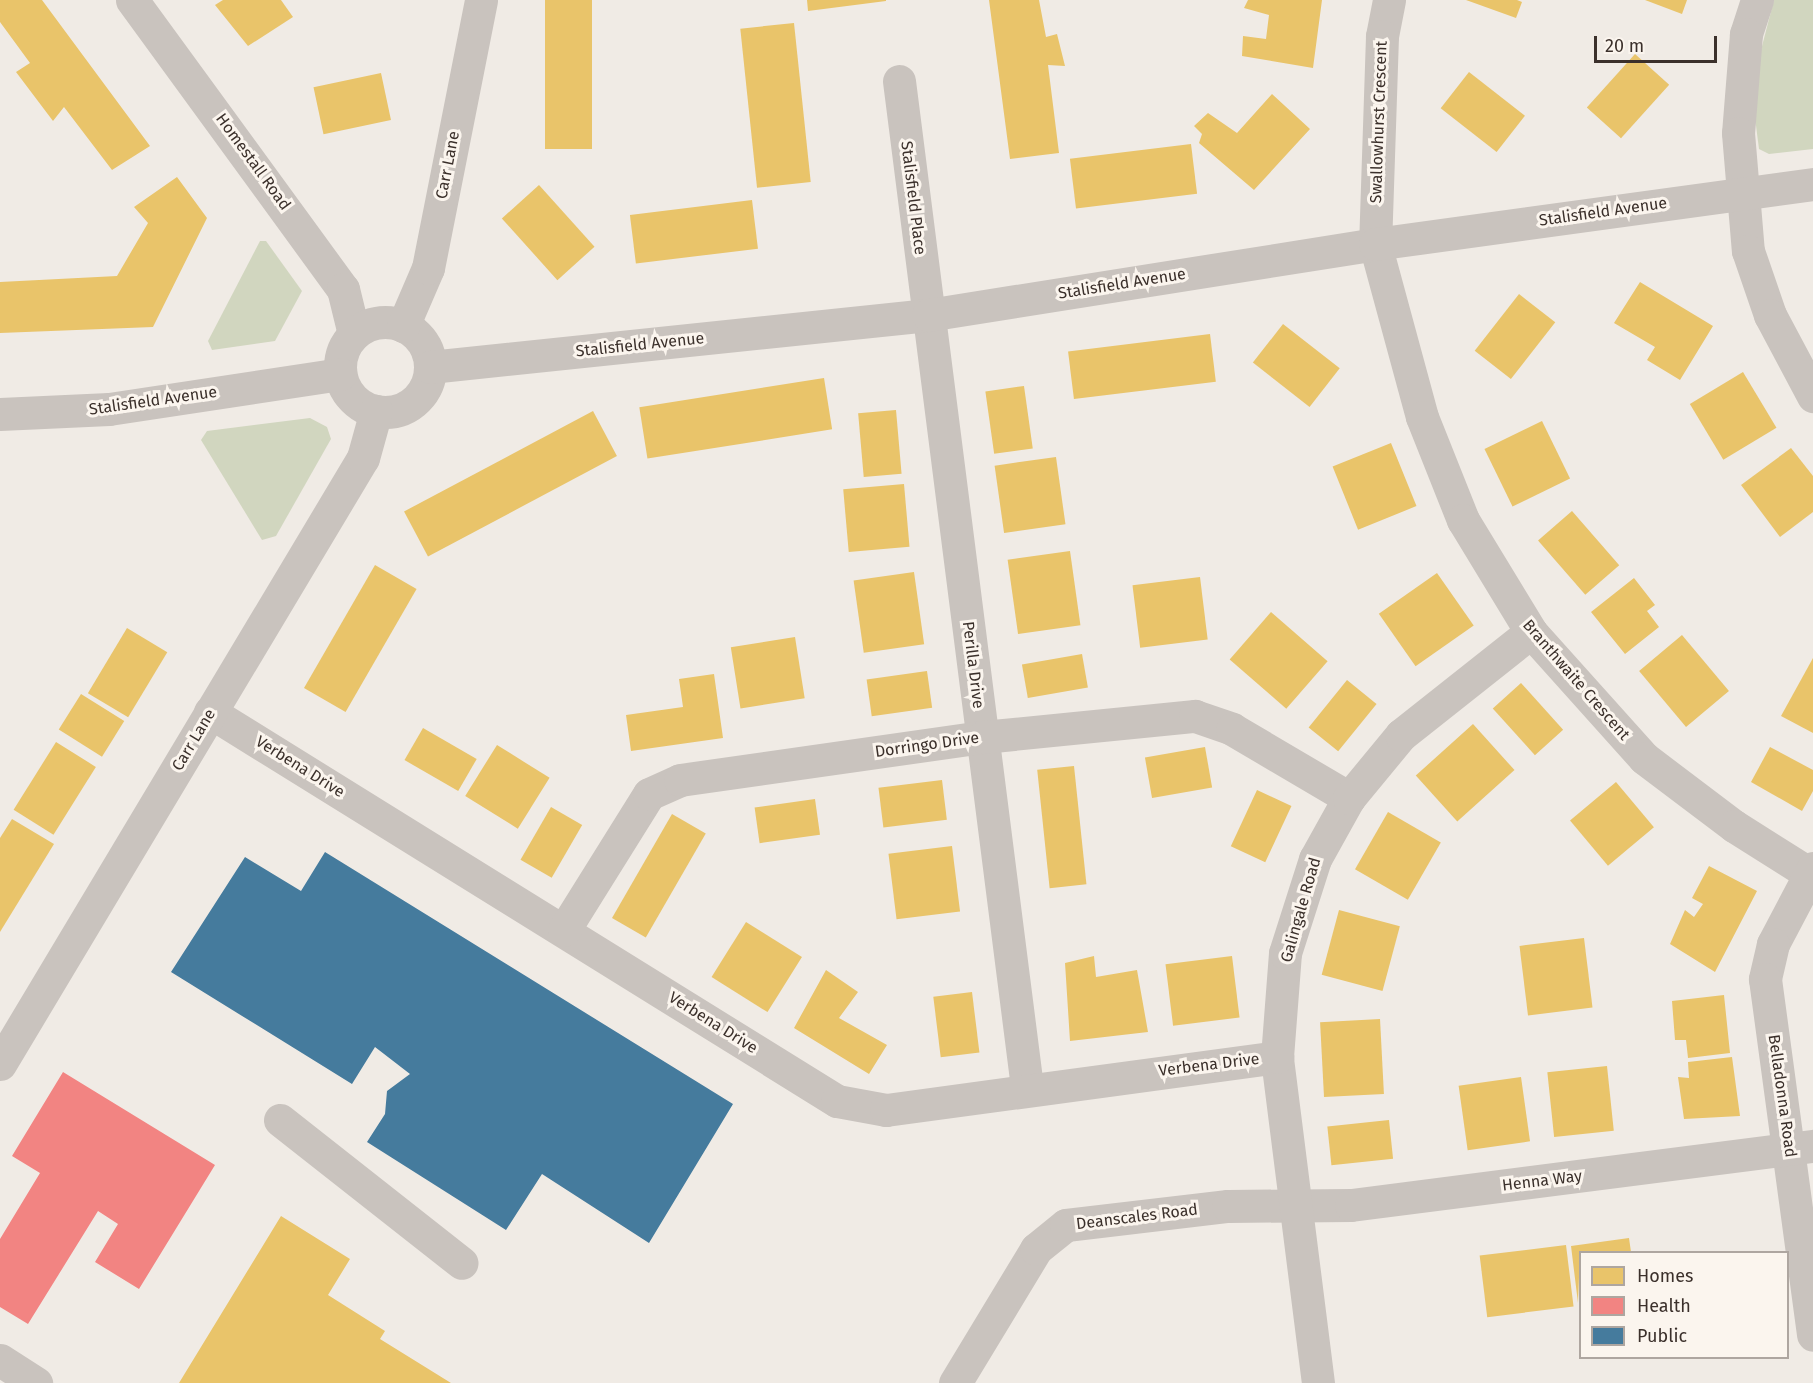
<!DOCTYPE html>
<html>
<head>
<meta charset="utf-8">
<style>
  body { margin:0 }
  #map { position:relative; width:1813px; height:1383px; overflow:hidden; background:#f0ebe5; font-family:"Fira Sans",sans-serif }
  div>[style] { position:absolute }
  .green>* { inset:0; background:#d1d6bf }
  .homes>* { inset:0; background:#e9c46a; transform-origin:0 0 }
  .health>* { inset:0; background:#f28482 }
  .public>* { inset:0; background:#457b9d }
  .street>* { height:33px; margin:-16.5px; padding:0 16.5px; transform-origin:16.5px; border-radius:16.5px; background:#c9c3be }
  .street>.ring { margin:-16.5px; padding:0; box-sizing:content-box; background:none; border:33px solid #c9c3be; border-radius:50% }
  span { translate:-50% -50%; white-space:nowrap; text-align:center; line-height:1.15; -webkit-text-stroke:6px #fbf5ee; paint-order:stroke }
  .street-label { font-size:16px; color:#3b302b }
  .legend { position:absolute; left:1579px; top:1251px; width:210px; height:108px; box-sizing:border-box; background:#fbf5ee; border:2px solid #aea6a0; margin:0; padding:8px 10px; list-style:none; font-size:18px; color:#3b302b }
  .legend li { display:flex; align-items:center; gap:12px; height:30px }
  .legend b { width:30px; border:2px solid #aea6a0 }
  .scale { position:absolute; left:1594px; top:36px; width:123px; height:27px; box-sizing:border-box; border:3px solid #3b302b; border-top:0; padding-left:8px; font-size:18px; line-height:21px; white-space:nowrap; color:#3b302b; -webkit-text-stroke:4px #fbf5ee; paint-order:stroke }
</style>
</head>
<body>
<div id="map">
  <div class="green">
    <i style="clip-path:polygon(1774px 0,1813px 0,1813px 149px,1769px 154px,1759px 149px,1755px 118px,1761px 50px)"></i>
    <i style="clip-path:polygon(260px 241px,266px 241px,302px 291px,275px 341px,212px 350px,208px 341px)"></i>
    <i style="clip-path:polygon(310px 418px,327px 427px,331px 439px,276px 536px,262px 540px,201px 440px,207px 431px)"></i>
  </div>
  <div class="homes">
    <i style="clip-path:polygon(0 0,42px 0,150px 146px,112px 170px,64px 107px,53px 121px,16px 72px,30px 63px,0 22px)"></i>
    <i style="clip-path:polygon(223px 0,281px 0,293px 17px,248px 46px,215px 5px)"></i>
    <i style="left:545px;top:0;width:47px;height:149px"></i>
    <i style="clip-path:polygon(807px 0,886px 0,886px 1px,808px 11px)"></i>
    <i style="clip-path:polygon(989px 0,1039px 0,1046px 37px,1057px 34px,1065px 66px,1048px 65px,1059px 153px,1010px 159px)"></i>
    <i style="clip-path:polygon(1248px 0,1322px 0,1313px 68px,1242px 56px,1243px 36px,1266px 39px,1269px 15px,1244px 8px)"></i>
    <i style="clip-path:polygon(1466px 0,1517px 0,1522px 2px,1516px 18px)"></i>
    <i style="clip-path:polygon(1645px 0,1687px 0,1682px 14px)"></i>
    <i style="left:794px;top:23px;width:160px;height:54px;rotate:84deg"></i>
    <i style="left:1635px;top:54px;width:46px;height:72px;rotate:42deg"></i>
    <i style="left:1469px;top:72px;width:71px;height:46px;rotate:38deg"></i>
    <i style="left:381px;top:73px;width:48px;height:69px;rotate:78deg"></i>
    <i style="clip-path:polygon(1272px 94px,1310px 129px,1254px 190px,1199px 143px,1202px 134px,1194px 126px,1208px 113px,1237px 133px)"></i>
    <i style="left:1191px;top:144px;width:50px;height:122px;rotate:83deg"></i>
    <i style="clip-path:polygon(177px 177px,207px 218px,153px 327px,0 333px,0 282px,117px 276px,148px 223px,134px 207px)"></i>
    <i style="left:539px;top:185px;width:83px;height:50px;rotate:48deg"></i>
    <i style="left:752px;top:200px;width:49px;height:123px;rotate:83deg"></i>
    <i style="clip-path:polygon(1640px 282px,1713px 326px,1680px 380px,1647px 360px,1655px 347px,1614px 323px)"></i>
    <i style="left:1519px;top:294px;width:46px;height:72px;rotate:38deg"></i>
    <i style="left:1283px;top:324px;width:72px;height:49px;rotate:38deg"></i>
    <i style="left:1210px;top:334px;width:48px;height:143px;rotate:83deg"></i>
    <i style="left:1743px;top:372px;width:65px;height:62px;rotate:59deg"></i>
    <i style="left:824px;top:378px;width:52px;height:187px;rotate:81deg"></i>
    <i style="left:1024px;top:386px;width:63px;height:39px;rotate:82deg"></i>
    <i style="left:896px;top:410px;width:64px;height:38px;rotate:85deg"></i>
    <i style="left:593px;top:411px;width:51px;height:214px;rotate:62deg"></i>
    <i style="left:1542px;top:421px;width:64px;height:64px;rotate:64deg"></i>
    <i style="left:1391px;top:443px;width:68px;height:63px;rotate:68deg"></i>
    <i style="clip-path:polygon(1791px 448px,1813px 476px,1813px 512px,1780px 537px,1741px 485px)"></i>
    <i style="left:1056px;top:457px;width:68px;height:62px;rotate:82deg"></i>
    <i style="left:904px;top:484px;width:63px;height:61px;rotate:85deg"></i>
    <i style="left:1572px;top:511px;width:72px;height:45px;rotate:49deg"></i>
    <i style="left:1070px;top:551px;width:75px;height:63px;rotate:82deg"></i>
    <i style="left:375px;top:565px;width:48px;height:142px;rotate:30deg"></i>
    <i style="left:914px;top:572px;width:73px;height:61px;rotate:82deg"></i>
    <i style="left:1437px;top:573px;width:64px;height:71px;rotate:55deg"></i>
    <i style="left:1200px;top:577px;width:63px;height:68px;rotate:83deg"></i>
    <i style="clip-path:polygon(1634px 578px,1655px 605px,1647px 611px,1659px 627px,1625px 654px,1591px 612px)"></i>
    <i style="left:1271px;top:612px;width:75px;height:63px;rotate:41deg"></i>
    <i style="left:127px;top:628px;width:47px;height:76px;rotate:31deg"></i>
    <i style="left:1682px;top:635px;width:73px;height:56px;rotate:50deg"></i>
    <i style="left:795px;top:637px;width:62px;height:65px;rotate:81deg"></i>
    <i style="left:1082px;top:654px;width:34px;height:61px;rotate:80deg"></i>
    <i style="clip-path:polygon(1813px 658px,1813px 733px,1781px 716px)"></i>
    <i style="left:927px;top:671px;width:37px;height:61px;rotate:82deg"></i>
    <i style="clip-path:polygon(714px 674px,723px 738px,631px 751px,626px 715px,683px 707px,679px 679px)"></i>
    <i style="left:1347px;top:680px;width:38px;height:61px;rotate:39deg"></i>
    <i style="left:1521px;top:683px;width:63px;height:38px;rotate:48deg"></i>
    <i style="left:81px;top:694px;width:51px;height:42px;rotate:32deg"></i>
    <i style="left:1473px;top:724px;width:62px;height:77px;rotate:48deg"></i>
    <i style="left:423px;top:728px;width:62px;height:37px;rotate:30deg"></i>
    <i style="left:56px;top:742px;width:47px;height:80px;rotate:32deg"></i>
    <i style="left:497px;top:745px;width:62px;height:60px;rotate:32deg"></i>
    <i style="left:1205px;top:747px;width:41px;height:61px;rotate:80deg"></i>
    <i style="clip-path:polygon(1770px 747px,1813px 770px,1813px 791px,1802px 811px,1751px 782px)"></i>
    <i style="left:1074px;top:766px;width:119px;height:37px;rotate:84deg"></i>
    <i style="left:942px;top:780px;width:40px;height:64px;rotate:83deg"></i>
    <i style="left:1616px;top:782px;width:59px;height:60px;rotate:50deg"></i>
    <i style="left:1257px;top:790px;width:38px;height:62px;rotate:25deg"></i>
    <i style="left:815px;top:799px;width:36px;height:61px;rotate:82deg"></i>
    <i style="left:551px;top:807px;width:36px;height:61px;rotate:30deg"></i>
    <i style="left:1388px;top:812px;width:61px;height:66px;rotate:30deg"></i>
    <i style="left:672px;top:814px;width:39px;height:120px;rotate:30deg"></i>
    <i style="clip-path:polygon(12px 819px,54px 844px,0 932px,0 838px)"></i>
    <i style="left:952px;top:846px;width:66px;height:64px;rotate:83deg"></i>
    <i style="clip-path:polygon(1709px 866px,1757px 891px,1715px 972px,1670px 944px,1685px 910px,1694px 917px,1703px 904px,1692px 898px)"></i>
    <i style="left:1339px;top:910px;width:63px;height:67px;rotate:15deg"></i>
    <i style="left:746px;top:922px;width:66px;height:65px;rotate:32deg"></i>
    <i style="left:1584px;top:938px;width:70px;height:65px;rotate:83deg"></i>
    <i style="clip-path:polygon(1094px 956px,1096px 977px,1137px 970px,1148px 1032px,1070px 1041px,1065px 963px)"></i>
    <i style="left:1232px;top:956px;width:62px;height:67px;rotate:83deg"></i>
    <i style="clip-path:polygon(826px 970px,858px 992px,839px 1018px,887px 1045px,869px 1074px,794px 1028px)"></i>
    <i style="left:972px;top:992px;width:61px;height:39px;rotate:83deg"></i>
    <i style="clip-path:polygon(1724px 995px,1730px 1053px,1688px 1058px,1686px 1040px,1675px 1040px,1672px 1001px)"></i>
    <i style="left:1380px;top:1019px;width:75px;height:60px;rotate:87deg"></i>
    <i style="clip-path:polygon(1732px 1057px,1740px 1116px,1684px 1119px,1678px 1077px,1689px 1078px,1688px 1062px)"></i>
    <i style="left:1607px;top:1066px;width:65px;height:60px;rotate:84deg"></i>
    <i style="left:1521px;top:1077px;width:65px;height:63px;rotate:82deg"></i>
    <i style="left:1389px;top:1120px;width:39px;height:62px;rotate:84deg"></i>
    <i style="clip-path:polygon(281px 1216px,350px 1259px,328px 1295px,385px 1331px,380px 1339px,451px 1383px,179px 1383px)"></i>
    <i style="clip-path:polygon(1629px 1238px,1631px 1252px,1580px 1252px,1578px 1303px,1571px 1246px)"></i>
    <i style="left:1566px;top:1245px;width:62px;height:87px;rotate:83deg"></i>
  </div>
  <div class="health">
    <i style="clip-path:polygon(63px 1072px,215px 1165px,139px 1289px,95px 1262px,118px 1224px,98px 1211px,28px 1324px,0 1307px,0 1239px,40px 1173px,12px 1156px)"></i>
  </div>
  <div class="public">
    <i style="clip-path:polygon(325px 852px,733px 1104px,649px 1243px,542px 1174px,506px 1230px,367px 1142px,385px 1114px,387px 1091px,410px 1074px,375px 1047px,352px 1084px,171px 972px,245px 857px,301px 891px)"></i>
  </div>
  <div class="street">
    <i style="left:132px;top:0;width:358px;rotate:53.9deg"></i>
    <i style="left:343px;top:289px;width:46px;rotate:76.3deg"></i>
    <i style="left:1389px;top:0;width:37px;rotate:101deg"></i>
    <i style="left:1382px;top:36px;width:208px;rotate:91.9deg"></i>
    <i style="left:1375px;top:244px;width:179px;rotate:74.8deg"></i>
    <i style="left:1422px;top:417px;width:111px;rotate:68.3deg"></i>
    <i style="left:1463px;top:520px;width:131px;rotate:58.7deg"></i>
    <i style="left:1531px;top:632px;width:169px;rotate:48.1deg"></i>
    <i style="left:1644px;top:758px;width:113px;rotate:37.1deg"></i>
    <i style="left:1734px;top:826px;width:90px;rotate:32.3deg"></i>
    <i style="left:1757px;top:0;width:36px;rotate:108deg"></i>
    <i style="left:1746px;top:34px;width:99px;rotate:94.6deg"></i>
    <i style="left:1738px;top:133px;width:118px;rotate:85.2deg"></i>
    <i style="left:1748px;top:251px;width:68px;rotate:71deg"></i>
    <i style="left:1770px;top:315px;width:92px;rotate:62deg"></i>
    <i style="left:899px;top:81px;width:1014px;rotate:82.75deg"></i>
    <i class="ring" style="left:340px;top:322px;width:57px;height:57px"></i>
    <i style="left:403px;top:326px;width:63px;rotate:-66.7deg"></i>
    <i style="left:428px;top:268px;width:273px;rotate:-78.8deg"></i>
    <i style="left:430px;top:367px;width:501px;rotate:-5.96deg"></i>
    <i style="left:928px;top:315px;width:453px;rotate:-9deg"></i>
    <i style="left:1375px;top:244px;width:442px;rotate:-7.8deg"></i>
    <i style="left:0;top:414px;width:109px;rotate:-2.6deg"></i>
    <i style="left:109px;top:409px;width:234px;rotate:-8.6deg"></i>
    <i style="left:210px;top:712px;width:738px;rotate:31.82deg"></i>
    <i style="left:837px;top:1101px;width:50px;rotate:10.4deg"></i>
    <i style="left:886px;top:1110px;width:395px;rotate:-7.7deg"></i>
    <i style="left:1813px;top:868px;width:86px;rotate:117.8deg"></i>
    <i style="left:1773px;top:944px;width:36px;rotate:103deg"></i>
    <i style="left:1765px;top:979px;width:359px;rotate:82.3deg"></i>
    <i style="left:564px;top:930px;width:160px;rotate:-58deg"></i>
    <i style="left:649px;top:794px;width:34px;rotate:-24deg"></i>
    <i style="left:680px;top:780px;width:306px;rotate:-8.1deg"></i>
    <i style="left:983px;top:737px;width:213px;rotate:-5.7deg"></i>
    <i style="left:1195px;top:716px;width:39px;rotate:19deg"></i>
    <i style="left:1232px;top:729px;width:136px;rotate:30.5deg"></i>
    <i style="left:0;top:1064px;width:706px;rotate:-59.08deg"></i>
    <i style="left:363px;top:458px;width:49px;rotate:-74.5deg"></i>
    <i style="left:280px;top:1120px;width:231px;rotate:38.2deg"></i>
    <i style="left:0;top:1360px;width:43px;rotate:32.6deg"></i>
    <i style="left:955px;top:1383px;width:157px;rotate:-58.8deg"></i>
    <i style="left:1036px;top:1249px;width:38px;rotate:-39deg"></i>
    <i style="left:1066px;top:1225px;width:163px;rotate:-6.7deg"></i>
    <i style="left:1228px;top:1206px;width:123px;rotate:-0.5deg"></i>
    <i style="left:1351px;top:1205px;width:466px;rotate:-7.3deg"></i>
    <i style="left:1318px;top:1383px;width:329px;rotate:-97.2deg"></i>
    <i style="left:1277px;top:1057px;width:104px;rotate:-85.6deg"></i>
    <i style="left:1285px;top:953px;width:99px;rotate:-72.3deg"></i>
    <i style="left:1315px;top:859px;width:70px;rotate:-60.9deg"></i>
    <i style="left:1349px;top:798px;width:82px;rotate:-50.5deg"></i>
    <i style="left:1401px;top:735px;width:166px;rotate:-38.4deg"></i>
  </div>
  <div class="street-label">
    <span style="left:1379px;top:122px;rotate:-88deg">Swallowhurst Crescent</span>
    <span style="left:253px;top:162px;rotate:54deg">Homestall Road</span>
    <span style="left:448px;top:165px;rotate:-79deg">Carr Lane</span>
    <span style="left:913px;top:198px;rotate:83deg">Stalisfield Place</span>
    <span style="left:1603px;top:212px;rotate:-8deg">Stalisfield Avenue</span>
    <span style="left:1122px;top:284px;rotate:-9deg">Stalisfield Avenue</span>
    <span style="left:640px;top:345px;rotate:-6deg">Stalisfield Avenue</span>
    <span style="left:153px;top:401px;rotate:-8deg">Stalisfield Avenue</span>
    <span style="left:973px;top:665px;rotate:83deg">Perilla Drive</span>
    <span style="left:1576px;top:680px;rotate:49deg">Branthwaite Crescent</span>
    <span style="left:194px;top:740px;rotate:-59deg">Carr Lane</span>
    <span style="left:927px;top:745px;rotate:-8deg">Dorringo Drive</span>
    <span style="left:300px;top:767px;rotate:32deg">Verbena Drive</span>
    <span style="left:1301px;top:910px;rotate:-74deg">Galingale Road</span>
    <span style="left:713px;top:1023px;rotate:32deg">Verbena Drive</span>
    <span style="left:1209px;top:1065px;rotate:-7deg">Verbena Drive</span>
    <span style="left:1782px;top:1096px;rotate:82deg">Belladonna Road</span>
    <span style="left:1542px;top:1181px;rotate:-7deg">Henna Way</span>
    <span style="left:1137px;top:1217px;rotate:-7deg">Deanscales Road</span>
  </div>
  <ul class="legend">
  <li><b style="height:16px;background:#e9c46a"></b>Homes</li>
  <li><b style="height:16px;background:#f28482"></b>Health</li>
  <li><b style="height:16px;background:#457b9d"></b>Public</li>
  </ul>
  <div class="scale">20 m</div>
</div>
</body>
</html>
